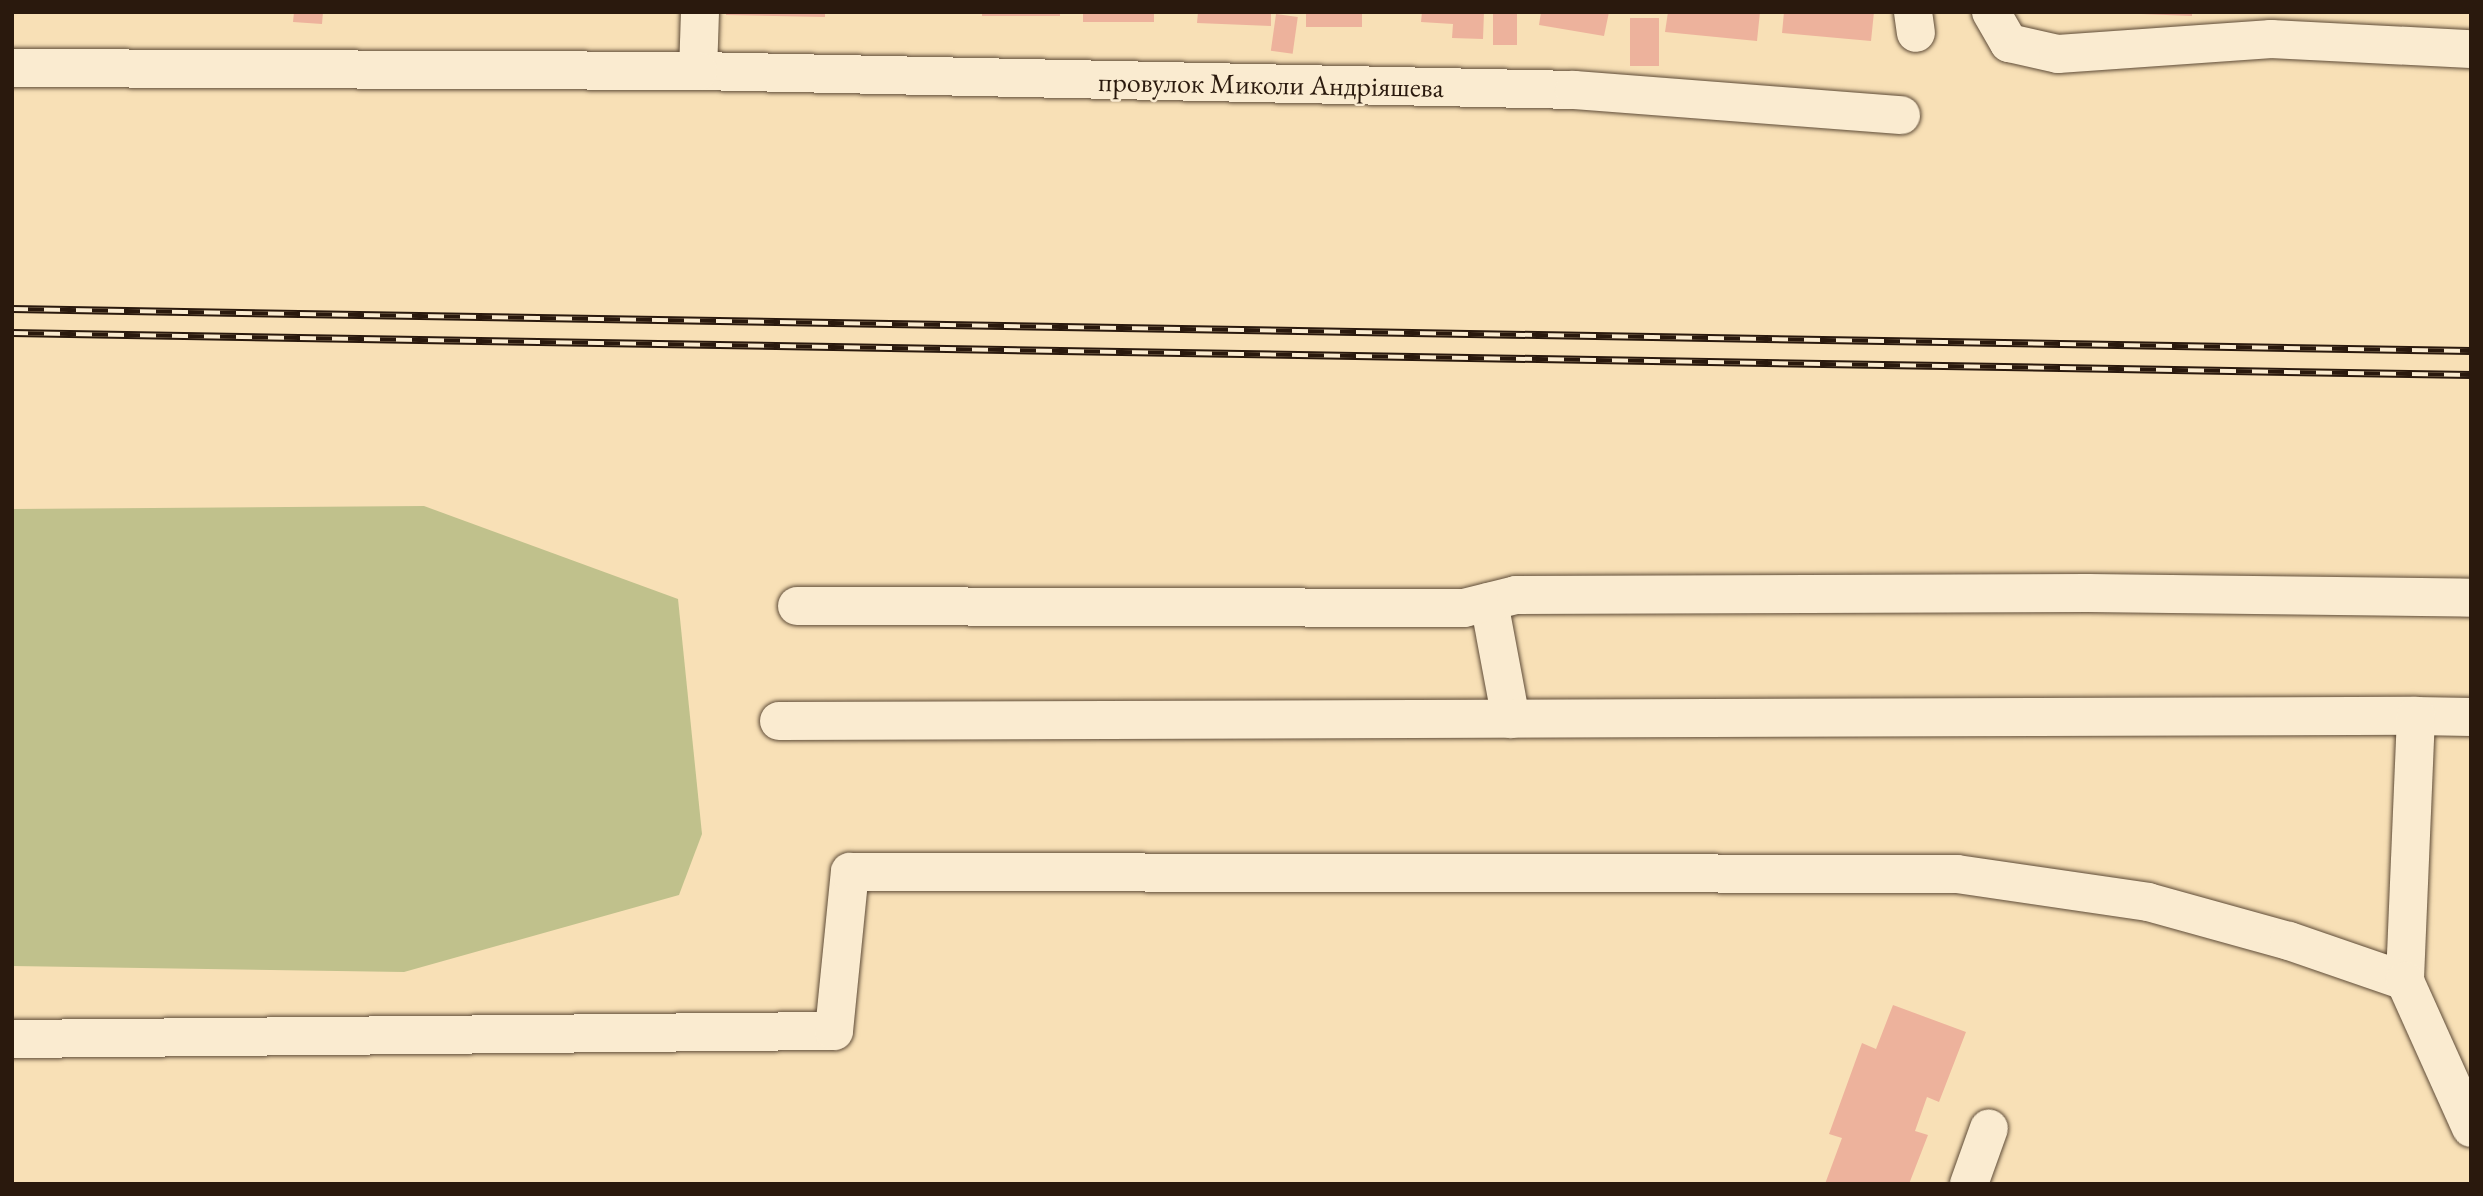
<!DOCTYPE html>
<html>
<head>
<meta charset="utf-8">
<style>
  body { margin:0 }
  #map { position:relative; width:2483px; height:1196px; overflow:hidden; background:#f8e0b6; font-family:"EB Garamond",serif }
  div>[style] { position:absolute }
  .green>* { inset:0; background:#c0c18c }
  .building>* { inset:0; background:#edb29c; transform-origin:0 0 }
  .roads { filter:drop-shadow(0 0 2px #5e4b37) drop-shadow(0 0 2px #5e4b37) }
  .minor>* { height:38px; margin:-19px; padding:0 19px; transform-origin:19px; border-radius:19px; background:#faebd0 }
  .rail>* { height:8px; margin-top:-4px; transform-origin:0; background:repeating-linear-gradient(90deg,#faebd0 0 16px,#2a190d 0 32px); box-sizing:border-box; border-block:2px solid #2a190d }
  span { translate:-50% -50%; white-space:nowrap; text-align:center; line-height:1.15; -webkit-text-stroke:5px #faebd0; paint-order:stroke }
  .street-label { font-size:28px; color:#2a190d }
  .frame { position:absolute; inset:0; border:14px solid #2a190d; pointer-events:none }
</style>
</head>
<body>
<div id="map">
  <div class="green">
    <i style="clip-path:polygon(424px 506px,678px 599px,702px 834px,679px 895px,404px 972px,12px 966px,12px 509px)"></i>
  </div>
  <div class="building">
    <i style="clip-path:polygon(294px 12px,323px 12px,322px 24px,293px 22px)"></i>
    <i style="clip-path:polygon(726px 12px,825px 12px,825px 17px,726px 15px)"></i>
    <i style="left:982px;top:12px;width:78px;height:4px"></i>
    <i style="left:1083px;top:12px;width:71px;height:10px"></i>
    <i style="clip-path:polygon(1198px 12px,1271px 12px,1271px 26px,1197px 23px)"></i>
    <i style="left:1306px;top:12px;width:56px;height:15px"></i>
    <i style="clip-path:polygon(1422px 12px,1484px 12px,1483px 39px,1452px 38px,1453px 24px,1421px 22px)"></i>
    <i style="left:1493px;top:12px;width:24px;height:33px"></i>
    <i style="clip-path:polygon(1541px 12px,1609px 12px,1604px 36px,1539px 25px)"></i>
    <i style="clip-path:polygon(1668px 12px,1760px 12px,1757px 41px,1665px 32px)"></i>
    <i style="clip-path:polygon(1784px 12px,1874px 12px,1871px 41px,1782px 33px)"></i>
    <i style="clip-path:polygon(2141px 12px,2192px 12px,2192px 16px,2141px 14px)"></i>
    <i style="left:1276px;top:14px;width:22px;height:37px;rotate:8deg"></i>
    <i style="left:1630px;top:18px;width:29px;height:48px"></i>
    <i style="clip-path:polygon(1893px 1005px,1966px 1032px,1939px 1102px,1927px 1097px,1915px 1131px,1928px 1135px,1909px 1184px,1825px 1184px,1842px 1138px,1829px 1134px,1862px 1043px,1876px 1049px)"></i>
  </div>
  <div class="roads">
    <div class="minor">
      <i style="left:700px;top:12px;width:59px;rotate:91.9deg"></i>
      <i style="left:698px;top:71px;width:876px;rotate:1.24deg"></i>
      <i style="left:1574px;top:90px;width:328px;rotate:4.4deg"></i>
      <i style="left:1913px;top:12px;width:21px;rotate:82deg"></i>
      <i style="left:1991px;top:12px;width:36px;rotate:60deg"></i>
      <i style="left:2009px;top:43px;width:50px;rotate:12.7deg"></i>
      <i style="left:2058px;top:54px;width:214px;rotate:-4deg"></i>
      <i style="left:2271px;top:39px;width:200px;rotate:2.9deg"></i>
      <i style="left:12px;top:68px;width:686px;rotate:0.25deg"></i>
      <i style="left:1489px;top:602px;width:119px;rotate:79.4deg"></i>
      <i style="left:797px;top:606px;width:667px;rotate:0.17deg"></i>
      <i style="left:1464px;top:608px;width:54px;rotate:-14deg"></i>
      <i style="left:1516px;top:595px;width:572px;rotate:-0.2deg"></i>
      <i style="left:2088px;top:593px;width:383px;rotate:0.7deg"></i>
      <i style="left:2416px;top:716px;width:55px;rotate:1deg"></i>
      <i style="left:779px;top:721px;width:1637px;rotate:-0.18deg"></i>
      <i style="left:2416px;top:716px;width:265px;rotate:92.4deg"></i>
      <i style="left:12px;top:1039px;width:822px;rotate:-0.56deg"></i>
      <i style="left:834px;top:1031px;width:160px;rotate:-84.3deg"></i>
      <i style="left:850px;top:872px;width:1107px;rotate:0.1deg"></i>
      <i style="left:1957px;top:874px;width:193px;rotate:8.3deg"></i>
      <i style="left:2148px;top:902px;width:146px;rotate:15.5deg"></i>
      <i style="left:2289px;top:941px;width:123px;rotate:19deg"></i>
      <i style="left:2405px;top:981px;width:161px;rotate:65.8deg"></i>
      <i style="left:1969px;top:1184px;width:59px;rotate:-70.3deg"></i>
    </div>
  </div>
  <div class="rail">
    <i style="left:12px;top:309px;width:2459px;rotate:0.98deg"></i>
    <i style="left:12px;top:333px;width:2459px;rotate:0.98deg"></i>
  </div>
  <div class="street-label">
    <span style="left:1271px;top:84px;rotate:1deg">провулок Миколи Андріяшева</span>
  </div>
  <div class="frame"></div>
</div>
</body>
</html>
